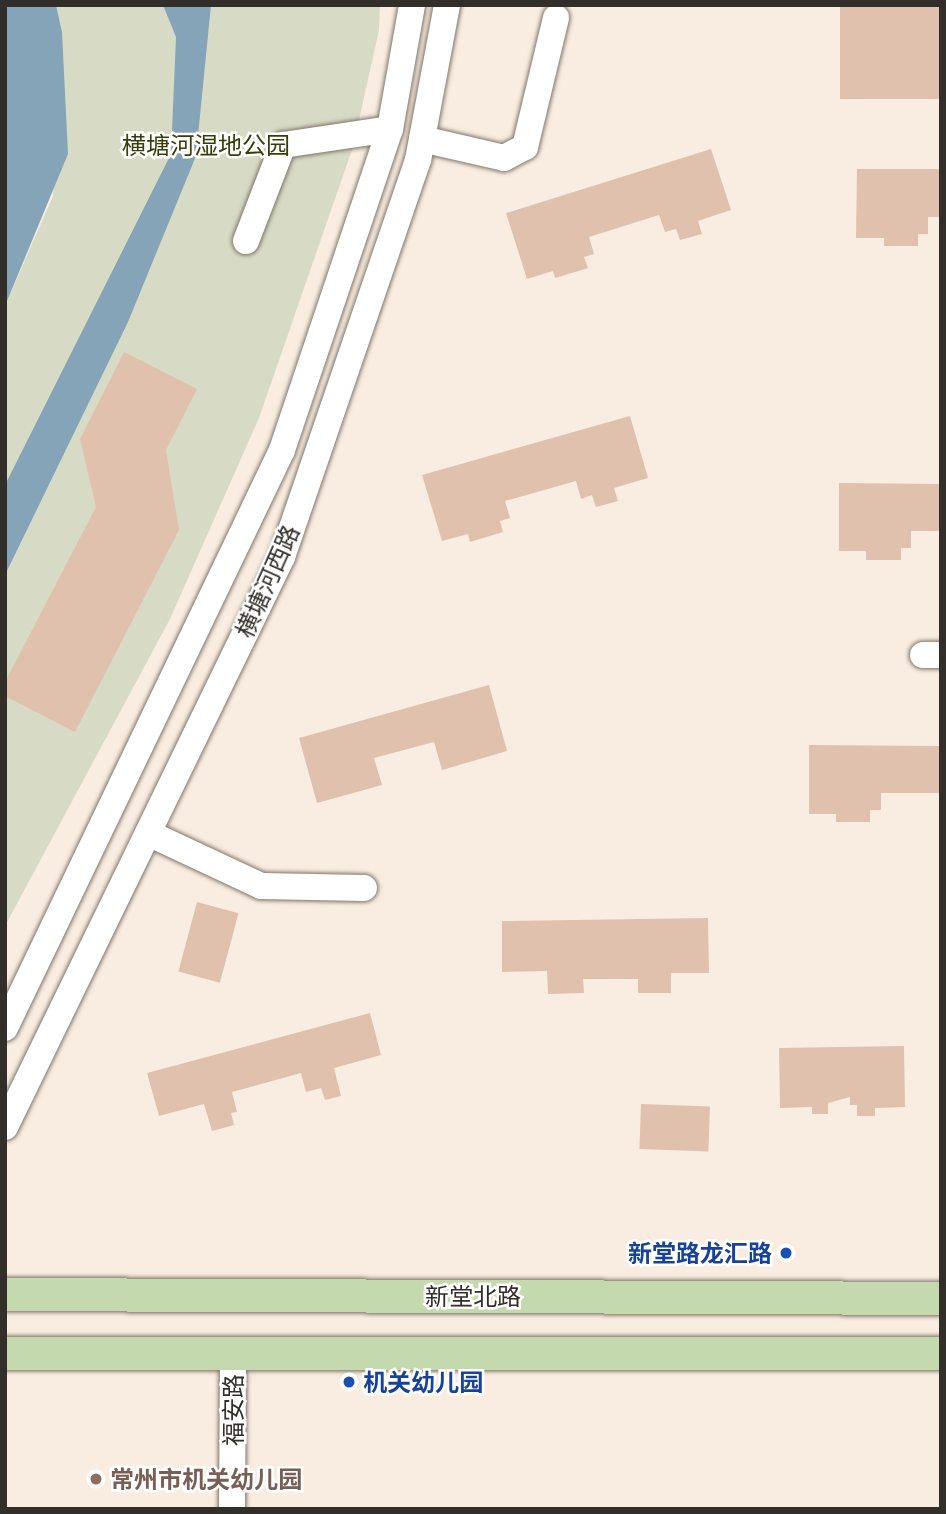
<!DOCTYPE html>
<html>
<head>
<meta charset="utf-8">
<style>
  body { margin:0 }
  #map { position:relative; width:946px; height:1514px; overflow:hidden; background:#f9ede1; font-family:"Golos Text","Noto Sans SC",sans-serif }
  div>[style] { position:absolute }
  .green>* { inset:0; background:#d7dbc6 }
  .water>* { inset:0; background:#85a4b7 }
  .building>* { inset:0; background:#dfc1ad; transform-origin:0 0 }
  .roads { filter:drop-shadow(0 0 2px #81766b) drop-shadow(0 0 2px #81766b) }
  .minor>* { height:26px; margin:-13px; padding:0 13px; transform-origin:13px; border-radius:13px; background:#fff }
  .major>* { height:33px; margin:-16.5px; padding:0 16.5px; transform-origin:16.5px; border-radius:16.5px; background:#c5d9ae }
  .dots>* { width:19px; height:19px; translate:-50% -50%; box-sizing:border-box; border:4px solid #fff; border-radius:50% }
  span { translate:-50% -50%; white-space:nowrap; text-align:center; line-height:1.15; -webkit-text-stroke:5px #fff; paint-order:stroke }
  .park-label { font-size:24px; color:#383e07 }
  .street-label { font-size:24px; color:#322e29 }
  .transit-label { font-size:24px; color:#164399; font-weight:700 }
  .right { translate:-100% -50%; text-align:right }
  .left { translate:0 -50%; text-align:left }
  .education-label { font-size:24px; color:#785e54; font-weight:700 }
  .frame { position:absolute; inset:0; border:7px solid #322e29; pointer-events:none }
</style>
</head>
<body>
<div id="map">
  <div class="green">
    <i style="clip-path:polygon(56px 5px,380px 5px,379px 30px,353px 147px,259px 418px,170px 619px,5px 926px,5px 306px,53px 196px,62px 32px)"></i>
  </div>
  <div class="water">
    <i style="clip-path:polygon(5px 5px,56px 5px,62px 32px,68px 154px,5px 306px)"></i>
    <i style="clip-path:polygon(163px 5px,211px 5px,196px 156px,128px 322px,5px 575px,5px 485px,171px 154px,176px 37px)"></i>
  </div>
  <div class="building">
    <i style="left:840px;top:5px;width:101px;height:94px"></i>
    <i style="clip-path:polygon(711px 149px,731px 210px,698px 221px,702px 234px,680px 240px,676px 229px,665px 232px,659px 215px,589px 237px,594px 254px,584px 257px,588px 268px,555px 278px,553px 271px,527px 279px,506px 213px)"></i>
    <i style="clip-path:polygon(857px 169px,941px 169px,941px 217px,928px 217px,928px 234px,918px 234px,918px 246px,884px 246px,884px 238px,856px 238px)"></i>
    <i style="clip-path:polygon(124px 352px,197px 389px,166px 450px,179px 530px,75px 732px,5px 696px,5px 682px,96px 507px,80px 439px)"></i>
    <i style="clip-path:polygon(630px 416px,648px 478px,614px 488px,618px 501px,596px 507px,592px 495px,581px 499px,576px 481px,505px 501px,510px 518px,500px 521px,503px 532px,470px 542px,468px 534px,442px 541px,422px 475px)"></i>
    <i style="clip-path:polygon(839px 483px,941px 484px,941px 531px,911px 531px,911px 548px,901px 548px,901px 560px,866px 560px,866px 551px,839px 551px)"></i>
    <i style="clip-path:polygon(489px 685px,507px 751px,442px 770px,434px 742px,374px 758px,382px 785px,317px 803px,299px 738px)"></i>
    <i style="clip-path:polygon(809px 745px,941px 746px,941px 793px,881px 793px,881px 810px,870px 810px,870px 822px,836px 822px,836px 814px,809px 814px)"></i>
    <i style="left:197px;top:902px;width:43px;height:72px;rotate:15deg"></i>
    <i style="clip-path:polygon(708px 918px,709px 973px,671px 973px,671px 993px,638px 993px,638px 979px,583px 979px,584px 993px,548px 994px,547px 971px,502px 972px,502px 921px)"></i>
    <i style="clip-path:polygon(370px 1013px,381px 1055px,334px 1068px,341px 1096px,325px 1100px,321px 1088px,306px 1092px,301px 1073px,232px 1092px,237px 1112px,231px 1113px,234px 1125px,212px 1131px,204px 1104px,159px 1116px,147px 1073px)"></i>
    <i style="clip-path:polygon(904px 1046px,905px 1107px,875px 1108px,875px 1116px,857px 1116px,857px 1105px,850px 1105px,850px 1097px,828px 1103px,828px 1114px,812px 1114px,812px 1107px,780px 1108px,779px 1048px)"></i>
    <i style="left:641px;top:1104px;width:69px;height:45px;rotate:2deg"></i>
  </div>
  <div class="roads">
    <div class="minor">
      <i style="left:422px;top:139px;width:84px;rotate:13deg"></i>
      <i style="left:504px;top:158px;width:24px;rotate:-28deg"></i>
      <i style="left:525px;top:147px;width:133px;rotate:-76.5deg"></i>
      <i style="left:246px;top:241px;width:103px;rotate:-68.9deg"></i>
      <i style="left:283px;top:145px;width:108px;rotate:-8.5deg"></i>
      <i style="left:923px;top:655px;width:18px"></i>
      <i style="left:148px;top:833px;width:125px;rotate:25.1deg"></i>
      <i style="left:261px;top:886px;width:103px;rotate:1.1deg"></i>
      <i style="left:5px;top:1028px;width:641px;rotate:-64.39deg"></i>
      <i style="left:282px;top:450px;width:339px;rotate:-71.4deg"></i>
      <i style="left:390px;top:129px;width:126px;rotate:-79.9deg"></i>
      <i style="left:5px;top:1127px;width:634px;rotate:-64.08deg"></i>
      <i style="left:282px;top:557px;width:420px;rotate:-71.1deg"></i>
      <i style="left:418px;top:160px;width:158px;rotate:-79.4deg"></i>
      <i style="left:232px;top:1509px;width:156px;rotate:-89.6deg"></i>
    </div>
    <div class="major">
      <i style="left:5px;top:1294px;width:936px;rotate:0.24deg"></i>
      <i style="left:5px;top:1353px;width:936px"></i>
    </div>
  </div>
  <div class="dots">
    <i style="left:786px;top:1253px;background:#1a4fb4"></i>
    <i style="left:349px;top:1382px;background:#1a4fb4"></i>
    <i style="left:96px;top:1479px;background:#8d6e63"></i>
  </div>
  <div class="park-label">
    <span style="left:206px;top:145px">横塘河湿地公园</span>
  </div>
  <div class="street-label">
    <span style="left:267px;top:581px;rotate:-66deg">横塘河西路</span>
    <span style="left:473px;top:1296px">新堂北路</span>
    <span style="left:233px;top:1410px;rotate:-90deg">福安路</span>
  </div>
  <div class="transit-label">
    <span class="right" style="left:772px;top:1253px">新堂路龙汇路</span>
    <span class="left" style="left:363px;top:1382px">机关幼儿园</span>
  </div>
  <div class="education-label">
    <span class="left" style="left:110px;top:1479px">常州市机关幼儿园</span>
  </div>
  <div class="frame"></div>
</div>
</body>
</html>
